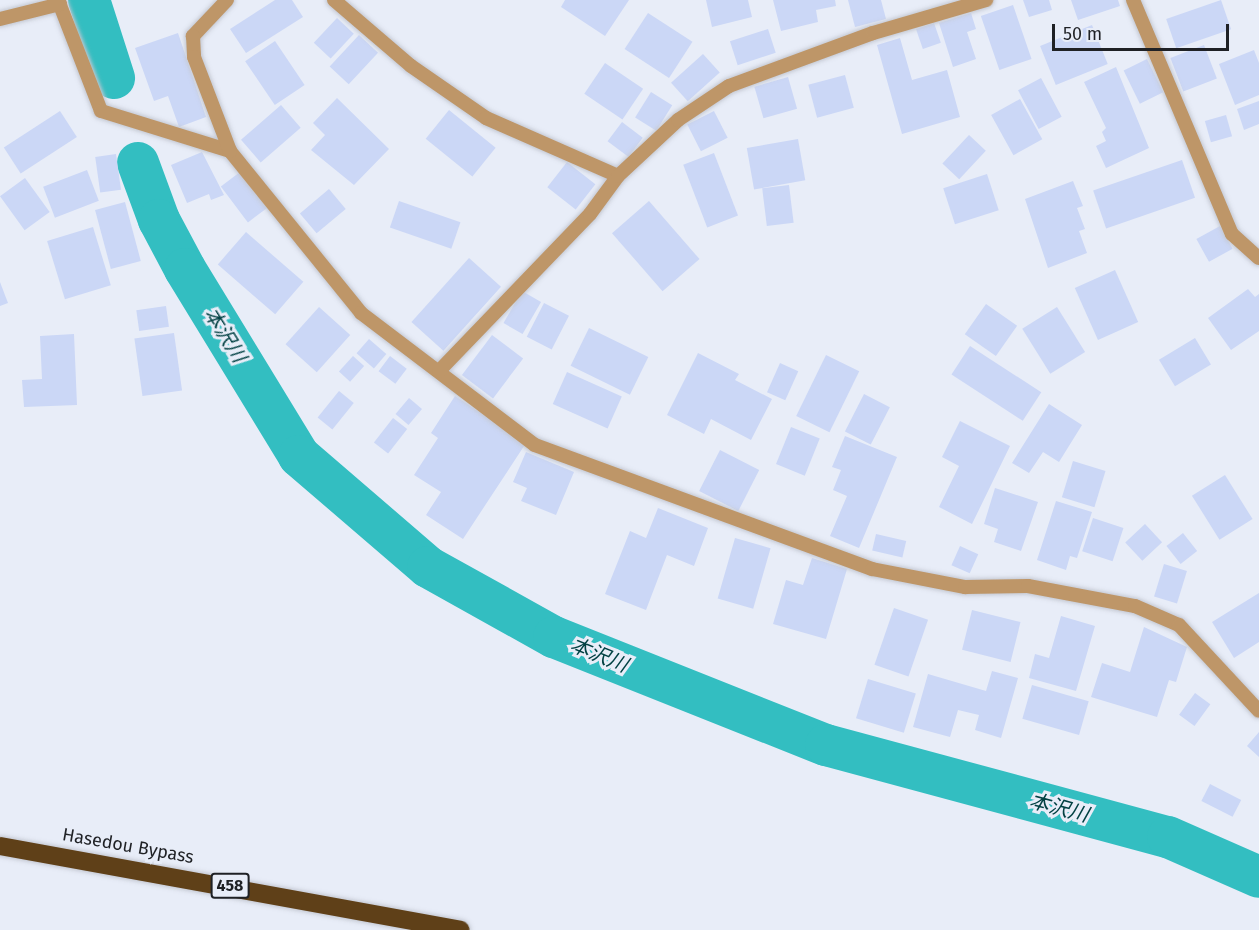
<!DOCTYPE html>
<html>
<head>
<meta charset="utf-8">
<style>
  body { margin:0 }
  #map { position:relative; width:1259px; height:930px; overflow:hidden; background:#e8edf8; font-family:"Fira Sans","Noto Sans JP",sans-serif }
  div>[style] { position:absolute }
  .river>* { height:42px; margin:-21px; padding:0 21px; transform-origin:21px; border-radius:21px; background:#33bec1 }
  .building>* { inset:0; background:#cbd7f6; transform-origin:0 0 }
  .roads { filter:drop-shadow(0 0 2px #c4c8d2) drop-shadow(0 0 2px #c4c8d2) }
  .lane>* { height:14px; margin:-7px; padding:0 7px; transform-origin:7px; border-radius:7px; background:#be9668 }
  .highway>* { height:18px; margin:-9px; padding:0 9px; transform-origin:9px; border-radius:9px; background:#5f4018 }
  span { translate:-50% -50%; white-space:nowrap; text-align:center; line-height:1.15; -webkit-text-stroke:6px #e8edf8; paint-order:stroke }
  .shield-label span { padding:2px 4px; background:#e8edf8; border:2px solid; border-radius:4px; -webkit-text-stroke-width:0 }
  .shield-label { font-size:16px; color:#1f2125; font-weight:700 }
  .street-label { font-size:18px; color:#1f2125 }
  .water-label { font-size:20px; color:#024143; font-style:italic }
  .scale { position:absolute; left:1052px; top:24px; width:177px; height:27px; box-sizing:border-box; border:3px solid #1f2125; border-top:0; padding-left:8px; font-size:18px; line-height:21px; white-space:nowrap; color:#1f2125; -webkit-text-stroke:4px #e8edf8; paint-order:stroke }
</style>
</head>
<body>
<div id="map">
  <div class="river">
    <i style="left:89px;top:0;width:82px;rotate:72.2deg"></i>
    <i style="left:138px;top:163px;width:61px;rotate:69.8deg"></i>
    <i style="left:159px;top:220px;width:55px;rotate:62deg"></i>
    <i style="left:185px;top:269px;width:219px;rotate:58.6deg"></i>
    <i style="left:299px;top:456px;width:170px;rotate:40.7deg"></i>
    <i style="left:428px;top:567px;width:144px;rotate:29.1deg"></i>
    <i style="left:554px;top:637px;width:293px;rotate:21.7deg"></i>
    <i style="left:826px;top:745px;width:354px;rotate:15.1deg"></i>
    <i style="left:1168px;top:837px;width:99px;rotate:23.7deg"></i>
  </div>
  <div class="building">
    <i style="clip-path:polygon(275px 0,292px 0,303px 17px,246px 53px,230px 29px)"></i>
    <i style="clip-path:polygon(565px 0,629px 0,605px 36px,561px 7px)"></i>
    <i style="clip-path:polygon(706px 0,748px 0,752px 17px,712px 27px)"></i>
    <i style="clip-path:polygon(773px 0,835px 0,836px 6px,816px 10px,818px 22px,781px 31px)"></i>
    <i style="clip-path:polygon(848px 0,881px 0,886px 19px,855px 27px)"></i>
    <i style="clip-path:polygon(1023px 0,1049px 0,1052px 10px,1029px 17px)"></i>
    <i style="clip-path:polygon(1071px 0,1118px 0,1120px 6px,1078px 20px)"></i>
    <i style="left:1221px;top:0;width:31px;height:58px;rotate:71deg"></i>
    <i style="left:1013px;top:5px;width:57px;height:34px;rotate:71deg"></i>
    <i style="left:648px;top:13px;width:53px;height:43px;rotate:33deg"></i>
    <i style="clip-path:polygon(971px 13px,976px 29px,967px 32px,976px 59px,953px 67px,939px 23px)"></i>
    <i style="left:337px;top:18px;width:23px;height:34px;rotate:43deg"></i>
    <i style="left:934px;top:23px;width:21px;height:19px;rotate:71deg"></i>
    <i style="left:1092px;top:25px;width:42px;height:56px;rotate:68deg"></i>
    <i style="left:768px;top:29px;width:25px;height:40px;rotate:72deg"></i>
    <i style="clip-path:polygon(178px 33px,206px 117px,179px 127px,168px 96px,154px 101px,135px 48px)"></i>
    <i style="left:359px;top:35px;width:26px;height:43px;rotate:43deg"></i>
    <i style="clip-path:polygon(900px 38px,912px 80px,947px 70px,960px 117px,902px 134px,877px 45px)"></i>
    <i style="left:275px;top:41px;width:53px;height:36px;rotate:56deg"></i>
    <i style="left:1204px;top:45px;width:36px;height:36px;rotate:69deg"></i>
    <i style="clip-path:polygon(1254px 50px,1259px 63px,1259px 95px,1235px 105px,1219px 64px)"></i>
    <i style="left:703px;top:54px;width:25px;height:43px;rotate:48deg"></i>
    <i style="left:1147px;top:59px;width:37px;height:26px;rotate:64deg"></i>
    <i style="left:605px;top:63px;width:46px;height:37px;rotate:34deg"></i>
    <i style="clip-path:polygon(1116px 67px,1149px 148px,1106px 168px,1096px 146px,1106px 141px,1102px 132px,1106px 128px,1084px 82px)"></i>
    <i style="left:845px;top:75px;width:34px;height:38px;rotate:75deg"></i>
    <i style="left:788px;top:77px;width:33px;height:35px;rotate:74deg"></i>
    <i style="left:1041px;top:78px;width:44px;height:26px;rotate:62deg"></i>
    <i style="left:651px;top:92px;width:25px;height:30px;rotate:32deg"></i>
    <i style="clip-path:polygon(337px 98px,389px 149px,354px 185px,311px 150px,325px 135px,313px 123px)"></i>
    <i style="left:1020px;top:99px;width:46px;height:33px;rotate:61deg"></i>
    <i style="clip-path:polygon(1259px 101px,1259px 124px,1244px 130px,1237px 109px)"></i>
    <i style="left:281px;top:105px;width:30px;height:53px;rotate:49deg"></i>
    <i style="left:449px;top:110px;width:60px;height:37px;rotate:39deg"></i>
    <i style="left:60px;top:111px;width:31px;height:67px;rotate:57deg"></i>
    <i style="left:714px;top:111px;width:30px;height:30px;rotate:63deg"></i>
    <i style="left:1226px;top:115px;width:22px;height:22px;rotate:74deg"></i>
    <i style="left:622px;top:122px;width:26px;height:24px;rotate:37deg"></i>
    <i style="left:969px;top:135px;width:23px;height:39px;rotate:43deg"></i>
    <i style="left:798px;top:139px;width:42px;height:52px;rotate:80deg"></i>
    <i style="clip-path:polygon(202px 152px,224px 195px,211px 200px,209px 194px,187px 203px,171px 165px)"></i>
    <i style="left:714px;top:153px;width:67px;height:33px;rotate:69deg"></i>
    <i style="left:116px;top:154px;width:36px;height:21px;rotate:82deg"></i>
    <i style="left:1182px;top:160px;width:40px;height:94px;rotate:71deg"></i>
    <i style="left:567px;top:162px;width:36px;height:32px;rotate:38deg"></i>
    <i style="left:87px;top:170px;width:33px;height:47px;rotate:69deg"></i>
    <i style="left:240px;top:172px;width:45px;height:24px;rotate:53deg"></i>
    <i style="left:987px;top:174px;width:38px;height:46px;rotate:72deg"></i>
    <i style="left:25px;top:178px;width:42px;height:31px;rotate:54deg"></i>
    <i style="clip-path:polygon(1073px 181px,1083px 206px,1077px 208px,1085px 229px,1079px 231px,1087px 253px,1048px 268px,1025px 199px)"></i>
    <i style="left:789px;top:185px;width:38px;height:27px;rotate:83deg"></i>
    <i style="left:329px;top:189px;width:26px;height:38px;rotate:50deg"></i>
    <i style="left:399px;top:201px;width:65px;height:28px;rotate:19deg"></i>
    <i style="left:649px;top:201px;width:77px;height:49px;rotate:49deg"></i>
    <i style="left:125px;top:202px;width:61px;height:31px;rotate:75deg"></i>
    <i style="left:1220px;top:226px;width:26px;height:27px;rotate:61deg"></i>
    <i style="left:93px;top:227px;width:61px;height:48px;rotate:73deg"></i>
    <i style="left:246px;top:232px;width:76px;height:43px;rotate:41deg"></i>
    <i style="left:469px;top:258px;width:43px;height:86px;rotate:42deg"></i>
    <i style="left:1115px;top:270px;width:57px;height:44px;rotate:66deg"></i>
    <i style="clip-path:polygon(0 282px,8px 303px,0 306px)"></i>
    <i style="clip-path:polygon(1248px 289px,1255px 297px,1259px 294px,1259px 331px,1231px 350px,1208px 318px)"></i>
    <i style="left:522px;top:291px;width:22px;height:37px;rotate:30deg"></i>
    <i style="left:544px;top:303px;width:28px;height:38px;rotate:27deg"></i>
    <i style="left:986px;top:304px;width:38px;height:37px;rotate:35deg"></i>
    <i style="left:166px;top:306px;width:21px;height:30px;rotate:82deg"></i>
    <i style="left:319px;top:307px;width:42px;height:50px;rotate:42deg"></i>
    <i style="left:1057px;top:307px;width:53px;height:41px;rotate:58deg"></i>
    <i style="left:589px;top:328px;width:66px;height:42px;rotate:26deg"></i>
    <i style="left:174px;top:333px;width:58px;height:40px;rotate:82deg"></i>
    <i style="clip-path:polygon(74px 334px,77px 405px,24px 407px,22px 380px,42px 379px,40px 336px)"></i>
    <i style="left:492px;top:335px;width:39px;height:50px;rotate:37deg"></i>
    <i style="left:1195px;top:338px;width:31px;height:42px;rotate:59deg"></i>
    <i style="left:369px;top:339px;width:23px;height:19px;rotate:41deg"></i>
    <i style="left:970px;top:346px;width:85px;height:34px;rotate:33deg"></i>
    <i style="clip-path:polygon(698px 353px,739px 374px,735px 380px,772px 399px,751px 440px,711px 419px,704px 434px,667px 415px)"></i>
    <i style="left:826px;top:355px;width:37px;height:68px;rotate:26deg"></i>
    <i style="left:353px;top:356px;width:15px;height:21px;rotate:42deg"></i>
    <i style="left:390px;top:356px;width:21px;height:19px;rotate:37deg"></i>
    <i style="left:780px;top:363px;width:20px;height:32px;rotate:24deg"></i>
    <i style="left:567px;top:372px;width:60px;height:35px;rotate:24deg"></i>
    <i style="left:339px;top:391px;width:19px;height:34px;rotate:39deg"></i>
    <i style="left:864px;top:394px;width:29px;height:42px;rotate:27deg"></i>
    <i style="clip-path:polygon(455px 396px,526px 443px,463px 539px,426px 515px,441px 492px,414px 475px,438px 438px,431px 433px)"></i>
    <i style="left:409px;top:398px;width:17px;height:21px;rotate:40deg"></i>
    <i style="clip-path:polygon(1049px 404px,1082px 425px,1059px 462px,1043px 452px,1029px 473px,1012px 463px)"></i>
    <i style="left:393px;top:418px;width:18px;height:31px;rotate:38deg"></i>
    <i style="clip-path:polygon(960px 421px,1010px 446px,972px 524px,939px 507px,959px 466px,942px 457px)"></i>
    <i style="left:791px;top:427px;width:31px;height:40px;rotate:22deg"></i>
    <i style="clip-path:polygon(845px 436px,897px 457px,859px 548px,830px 536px,847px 496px,833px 490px,841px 470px,832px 467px)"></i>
    <i style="left:720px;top:450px;width:44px;height:46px;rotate:27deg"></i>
    <i style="clip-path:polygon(526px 452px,574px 472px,556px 515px,521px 501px,527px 488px,513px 482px)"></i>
    <i style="left:1073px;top:461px;width:34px;height:38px;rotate:17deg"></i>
    <i style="left:1225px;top:475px;width:52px;height:39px;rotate:58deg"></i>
    <i style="clip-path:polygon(995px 488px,1038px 502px,1021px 551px,994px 542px,998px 529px,984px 524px)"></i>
    <i style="clip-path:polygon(1056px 501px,1092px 512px,1077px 558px,1070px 556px,1066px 570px,1037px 560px)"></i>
    <i style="clip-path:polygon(658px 508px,708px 528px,694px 566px,667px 555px,646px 610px,605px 594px,630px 531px,646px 538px)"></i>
    <i style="left:1093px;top:518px;width:32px;height:35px;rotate:18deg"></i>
    <i style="left:1145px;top:524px;width:25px;height:27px;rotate:47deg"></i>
    <i style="left:1183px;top:533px;width:23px;height:21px;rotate:52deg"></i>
    <i style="left:876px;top:534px;width:31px;height:17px;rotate:13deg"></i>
    <i style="left:735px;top:538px;width:37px;height:63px;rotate:16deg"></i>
    <i style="left:960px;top:546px;width:20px;height:21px;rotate:24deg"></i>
    <i style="clip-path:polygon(812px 558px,847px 569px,826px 639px,773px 624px,786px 580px,803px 585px)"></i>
    <i style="left:1164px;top:564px;width:24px;height:34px;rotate:17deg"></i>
    <i style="clip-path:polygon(1259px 593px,1259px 642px,1234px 658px,1212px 622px)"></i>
    <i style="left:894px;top:608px;width:36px;height:60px;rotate:19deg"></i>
    <i style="left:972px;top:610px;width:50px;height:41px;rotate:14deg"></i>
    <i style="clip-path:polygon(1061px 616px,1095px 626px,1076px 691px,1029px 678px,1035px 654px,1049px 658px)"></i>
    <i style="clip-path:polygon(1144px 627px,1187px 647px,1176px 682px,1169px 680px,1157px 717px,1091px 697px,1102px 663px,1130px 672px)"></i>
    <i style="clip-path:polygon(992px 671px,1018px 678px,1001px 738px,975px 730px,979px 715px,958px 710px,950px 737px,913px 727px,928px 674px,986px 691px)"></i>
    <i style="left:868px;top:679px;width:50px;height:41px;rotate:17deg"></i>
    <i style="left:1032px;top:685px;width:59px;height:35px;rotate:16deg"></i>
    <i style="left:1195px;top:693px;width:19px;height:27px;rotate:36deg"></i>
    <i style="clip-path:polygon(1259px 732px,1259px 757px,1247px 746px)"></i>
    <i style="left:1210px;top:784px;width:35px;height:19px;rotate:27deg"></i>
  </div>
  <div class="roads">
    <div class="lane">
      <i style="left:58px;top:0;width:119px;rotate:68.8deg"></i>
      <i style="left:101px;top:111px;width:135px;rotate:17.2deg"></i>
      <i style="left:230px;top:151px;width:208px;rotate:51deg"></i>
      <i style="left:361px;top:313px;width:218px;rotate:37.2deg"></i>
      <i style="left:535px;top:445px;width:359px;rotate:20.2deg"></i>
      <i style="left:872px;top:569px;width:95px;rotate:11deg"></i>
      <i style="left:965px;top:587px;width:63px;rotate:-0.9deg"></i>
      <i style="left:1028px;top:586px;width:109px;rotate:10.6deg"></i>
      <i style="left:1135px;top:606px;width:48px;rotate:23.4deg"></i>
      <i style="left:1179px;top:625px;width:117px;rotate:47.1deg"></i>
      <i style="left:227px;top:0;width:50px;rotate:133.4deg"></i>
      <i style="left:193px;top:36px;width:21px;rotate:87deg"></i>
      <i style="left:194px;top:57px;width:101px;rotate:69deg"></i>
      <i style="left:334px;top:0;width:101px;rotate:40.6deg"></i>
      <i style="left:411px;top:66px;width:91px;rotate:34.7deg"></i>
      <i style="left:486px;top:118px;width:144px;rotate:23.7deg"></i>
      <i style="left:1133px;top:0;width:254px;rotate:67.1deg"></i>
      <i style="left:1232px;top:234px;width:36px;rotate:42deg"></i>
      <i style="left:0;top:19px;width:62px;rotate:-14deg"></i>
      <i style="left:439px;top:371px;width:218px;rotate:-46.1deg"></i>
      <i style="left:590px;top:214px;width:47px;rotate:-53.6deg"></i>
      <i style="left:618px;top:176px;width:82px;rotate:-43deg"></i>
      <i style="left:678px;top:120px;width:61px;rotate:-33.7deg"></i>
      <i style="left:729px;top:86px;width:153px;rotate:-20.2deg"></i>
      <i style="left:873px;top:33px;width:118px;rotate:-16.3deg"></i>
    </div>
    <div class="highway">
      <i style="left:0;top:846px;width:468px;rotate:10.3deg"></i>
    </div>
  </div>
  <div class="shield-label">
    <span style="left:230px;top:886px">458</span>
  </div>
  <div class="street-label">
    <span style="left:128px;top:846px;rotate:10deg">Hasedou Bypass</span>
  </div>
  <div class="water-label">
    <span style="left:225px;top:335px;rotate:58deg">本沢川</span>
    <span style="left:599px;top:655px;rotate:22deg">本沢川</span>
    <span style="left:1059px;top:808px;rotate:15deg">本沢川</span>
  </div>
  <div class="scale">50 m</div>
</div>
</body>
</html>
